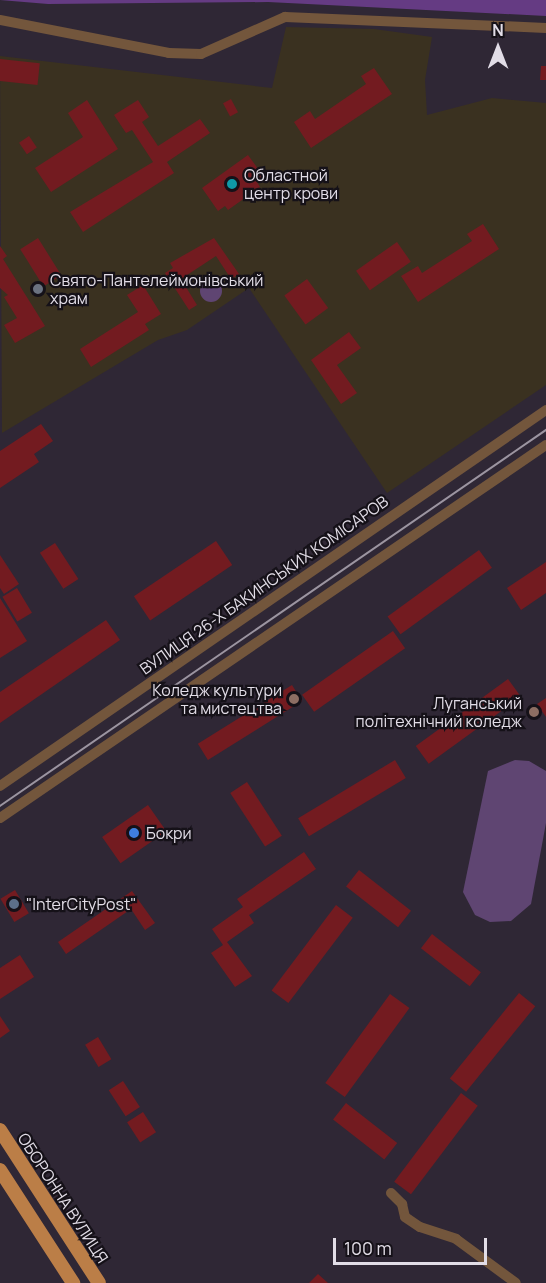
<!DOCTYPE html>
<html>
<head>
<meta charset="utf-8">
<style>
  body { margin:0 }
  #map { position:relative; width:546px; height:1283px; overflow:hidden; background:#2f2735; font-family:Manrope,sans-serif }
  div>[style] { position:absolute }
  .medical>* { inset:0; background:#3a3120 }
  .green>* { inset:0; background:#5f4572 }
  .round { border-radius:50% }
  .forest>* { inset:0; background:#653b83 }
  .building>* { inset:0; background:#731b20; transform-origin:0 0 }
  .minor>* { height:10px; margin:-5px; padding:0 5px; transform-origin:5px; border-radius:5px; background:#73563c }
  .major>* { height:14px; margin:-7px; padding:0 7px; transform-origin:7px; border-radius:7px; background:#bb7e47 }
  .tram>* { height:1.5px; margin:-0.75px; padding:0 0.75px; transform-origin:0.75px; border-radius:0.75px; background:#9c95a1 }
  .dots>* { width:16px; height:16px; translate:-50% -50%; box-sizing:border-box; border:3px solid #151118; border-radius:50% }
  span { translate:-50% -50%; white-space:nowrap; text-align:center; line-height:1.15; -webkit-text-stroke:4.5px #151118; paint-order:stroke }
  .poi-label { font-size:16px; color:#e2dde7 }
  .left { translate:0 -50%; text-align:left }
  .right { translate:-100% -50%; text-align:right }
  .street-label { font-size:16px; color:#e2dde7 }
  .north { position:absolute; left:468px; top:18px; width:60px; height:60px; -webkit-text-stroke:4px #151118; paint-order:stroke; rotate:0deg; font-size:16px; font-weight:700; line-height:24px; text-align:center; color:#e2dde7 }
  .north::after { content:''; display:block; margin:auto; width:21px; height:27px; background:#e2dde7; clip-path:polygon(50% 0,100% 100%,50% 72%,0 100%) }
  .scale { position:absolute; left:333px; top:1238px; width:154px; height:27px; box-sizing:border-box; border:3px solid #e2dde7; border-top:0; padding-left:8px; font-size:18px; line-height:21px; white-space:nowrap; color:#e2dde7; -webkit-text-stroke:4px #151118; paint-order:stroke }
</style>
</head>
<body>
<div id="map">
  <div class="medical">
    <i style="clip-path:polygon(286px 27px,374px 29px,432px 37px,425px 80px,427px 115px,492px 98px,546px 103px,546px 385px,387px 493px,249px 288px,187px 330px,158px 340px,2px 433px,0 56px,272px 88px)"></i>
  </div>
  <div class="green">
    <i class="round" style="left:200px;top:280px;width:22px;height:22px"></i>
    <i style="clip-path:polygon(515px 760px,529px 761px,546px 771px,546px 823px,531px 904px,511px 921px,490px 922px,475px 915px,463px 892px,488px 771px)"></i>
  </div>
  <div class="forest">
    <i style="clip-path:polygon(0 0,546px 0,546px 16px,268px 2px,48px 4px)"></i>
  </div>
  <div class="building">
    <i style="left:0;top:59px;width:40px;height:22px;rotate:6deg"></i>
    <i style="clip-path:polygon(541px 66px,546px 66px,546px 80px,540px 80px)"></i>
    <i style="clip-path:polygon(374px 68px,392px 94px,311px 148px,294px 122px,310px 111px,315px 119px,366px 84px,361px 76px)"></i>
    <i style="left:231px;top:99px;width:15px;height:9px;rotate:62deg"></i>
    <i style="clip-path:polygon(87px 100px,118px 149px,51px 192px,35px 168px,83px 137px,68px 113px)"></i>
    <i style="clip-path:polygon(138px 100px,149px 117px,142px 122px,158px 146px,200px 119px,210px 133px,167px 162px,174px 173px,83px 232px,70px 212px,153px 162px,132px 130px,126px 133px,114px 115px)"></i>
    <i style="left:29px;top:136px;width:14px;height:12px;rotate:56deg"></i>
    <i style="clip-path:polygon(248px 155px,264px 177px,257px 182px,260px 187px,228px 210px,225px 206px,218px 211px,202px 188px)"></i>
    <i style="clip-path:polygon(483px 224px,499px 249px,418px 302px,401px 276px,418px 266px,422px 273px,472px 241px,467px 234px)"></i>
    <i style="left:38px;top:238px;width:44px;height:21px;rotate:58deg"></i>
    <i style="clip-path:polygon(214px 238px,239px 274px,231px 279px,216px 256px,181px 279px,197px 305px,189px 310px,165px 273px,173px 268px,170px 263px)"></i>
    <i style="left:397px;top:242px;width:24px;height:50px;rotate:55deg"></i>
    <i style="clip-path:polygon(0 246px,7px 256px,3px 259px,45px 326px,15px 343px,4px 325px,17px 318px,4px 297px,8px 295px,0 288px)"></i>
    <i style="left:307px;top:279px;width:36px;height:28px;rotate:54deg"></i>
    <i style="clip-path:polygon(143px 285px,161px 314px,145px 324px,149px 330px,91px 367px,80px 349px,138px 312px,127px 295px)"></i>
    <i style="clip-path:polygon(349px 332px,361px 348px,337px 365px,357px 393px,341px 404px,311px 360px)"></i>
    <i style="clip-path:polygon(41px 424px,53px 441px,34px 454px,39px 462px,0 488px,0 451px)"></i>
    <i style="left:216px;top:541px;width:29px;height:99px;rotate:56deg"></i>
    <i style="left:55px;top:543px;width:43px;height:18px;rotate:57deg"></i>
    <i style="left:479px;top:550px;width:22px;height:113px;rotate:54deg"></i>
    <i style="clip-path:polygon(0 555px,19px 584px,4px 594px,0 588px)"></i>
    <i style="clip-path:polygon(546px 562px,546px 593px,521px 610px,507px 588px)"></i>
    <i style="left:17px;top:588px;width:29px;height:17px;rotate:59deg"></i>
    <i style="clip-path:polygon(0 598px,27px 641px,0 658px)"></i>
    <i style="clip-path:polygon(106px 620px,120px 640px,0 723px,0 692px)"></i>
    <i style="left:393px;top:631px;width:21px;height:111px;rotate:55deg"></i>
    <i style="left:508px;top:679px;width:22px;height:114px;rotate:54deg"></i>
    <i style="left:292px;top:685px;width:19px;height:111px;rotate:58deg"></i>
    <i style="clip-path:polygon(546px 698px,546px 717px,537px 704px)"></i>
    <i style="left:395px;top:760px;width:21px;height:113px;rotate:59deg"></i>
    <i style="left:247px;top:782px;width:64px;height:20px;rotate:57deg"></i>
    <i style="left:148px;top:805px;width:32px;height:56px;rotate:55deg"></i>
    <i style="clip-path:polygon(304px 852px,316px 869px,249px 915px,254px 923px,227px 942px,252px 976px,235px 987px,211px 953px,223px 945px,212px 929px,243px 907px,237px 899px)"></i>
    <i style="left:359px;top:870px;width:66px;height:21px;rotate:38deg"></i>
    <i style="left:15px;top:890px;width:27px;height:17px;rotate:59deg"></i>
    <i style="clip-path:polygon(132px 891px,155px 923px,145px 930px,131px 909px,66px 954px,58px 942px)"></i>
    <i style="left:336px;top:905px;width:21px;height:107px;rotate:37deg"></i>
    <i style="left:432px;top:934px;width:62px;height:18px;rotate:38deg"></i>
    <i style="clip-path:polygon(20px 955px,34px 977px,0 999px,0 968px)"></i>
    <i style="left:519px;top:993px;width:21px;height:110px;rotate:39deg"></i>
    <i style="left:390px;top:994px;width:24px;height:110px;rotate:36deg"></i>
    <i style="clip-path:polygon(0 1016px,10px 1031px,0 1038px)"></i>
    <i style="left:98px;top:1037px;width:26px;height:15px;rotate:59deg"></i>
    <i style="left:123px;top:1081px;width:31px;height:17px;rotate:57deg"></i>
    <i style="left:461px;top:1093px;width:21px;height:111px;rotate:37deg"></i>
    <i style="left:346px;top:1103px;width:65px;height:21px;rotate:38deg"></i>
    <i style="left:143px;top:1112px;width:24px;height:19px;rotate:57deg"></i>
    <i style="clip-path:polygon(318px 1274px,328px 1283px,309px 1283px)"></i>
  </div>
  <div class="minor">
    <i style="left:0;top:20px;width:172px;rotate:11deg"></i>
    <i style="left:169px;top:53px;width:32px;rotate:2deg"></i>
    <i style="left:201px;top:54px;width:92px;rotate:-23.8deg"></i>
    <i style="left:285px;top:17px;width:261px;rotate:2.4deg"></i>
    <i style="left:0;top:786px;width:663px;rotate:-34.55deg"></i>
    <i style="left:0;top:818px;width:661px;rotate:-34.34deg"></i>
    <i style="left:391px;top:1193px;width:16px;rotate:45deg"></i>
    <i style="left:402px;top:1204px;width:13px;rotate:77deg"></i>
    <i style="left:405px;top:1217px;width:18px;rotate:34deg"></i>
    <i style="left:420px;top:1227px;width:38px;rotate:18deg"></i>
    <i style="left:456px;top:1239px;width:74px;rotate:36.3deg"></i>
  </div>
  <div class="major">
    <i style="left:0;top:1130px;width:182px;rotate:57.1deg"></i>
    <i style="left:0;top:1170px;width:135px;rotate:57.1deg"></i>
  </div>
  <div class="tram">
    <i style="left:0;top:806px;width:663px;rotate:-34.55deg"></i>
  </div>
  <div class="dots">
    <i style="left:232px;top:184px;background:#0f9aa8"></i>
    <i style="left:38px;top:289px;background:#6b7280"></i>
    <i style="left:294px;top:699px;background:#8d6e63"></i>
    <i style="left:534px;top:712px;background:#8d6e63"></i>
    <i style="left:134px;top:833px;background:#3f7fe0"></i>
    <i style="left:14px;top:904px;background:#5c6f8a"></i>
  </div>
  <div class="poi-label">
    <span class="left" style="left:244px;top:184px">Областной<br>центр крови</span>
    <span class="left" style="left:50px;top:289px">Свято-Пантелеймонівський<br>храм</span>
    <span class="right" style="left:282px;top:699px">Коледж культури<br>та мистецтва</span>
    <span class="right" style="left:522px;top:712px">Луганський<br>політехнічний коледж</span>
    <span class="left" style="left:146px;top:833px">Бокри</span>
    <span class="left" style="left:26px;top:904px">"InterCityPost"</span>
  </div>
  <div class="street-label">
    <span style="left:264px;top:585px;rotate:-35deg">ВУЛИЦЯ 26-Х БАКИНСЬКИХ КОМІСАРОВ</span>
    <span style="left:63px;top:1198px;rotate:57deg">ОБОРОННА ВУЛИЦЯ</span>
  </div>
  <div class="north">N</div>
  <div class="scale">100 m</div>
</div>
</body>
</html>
